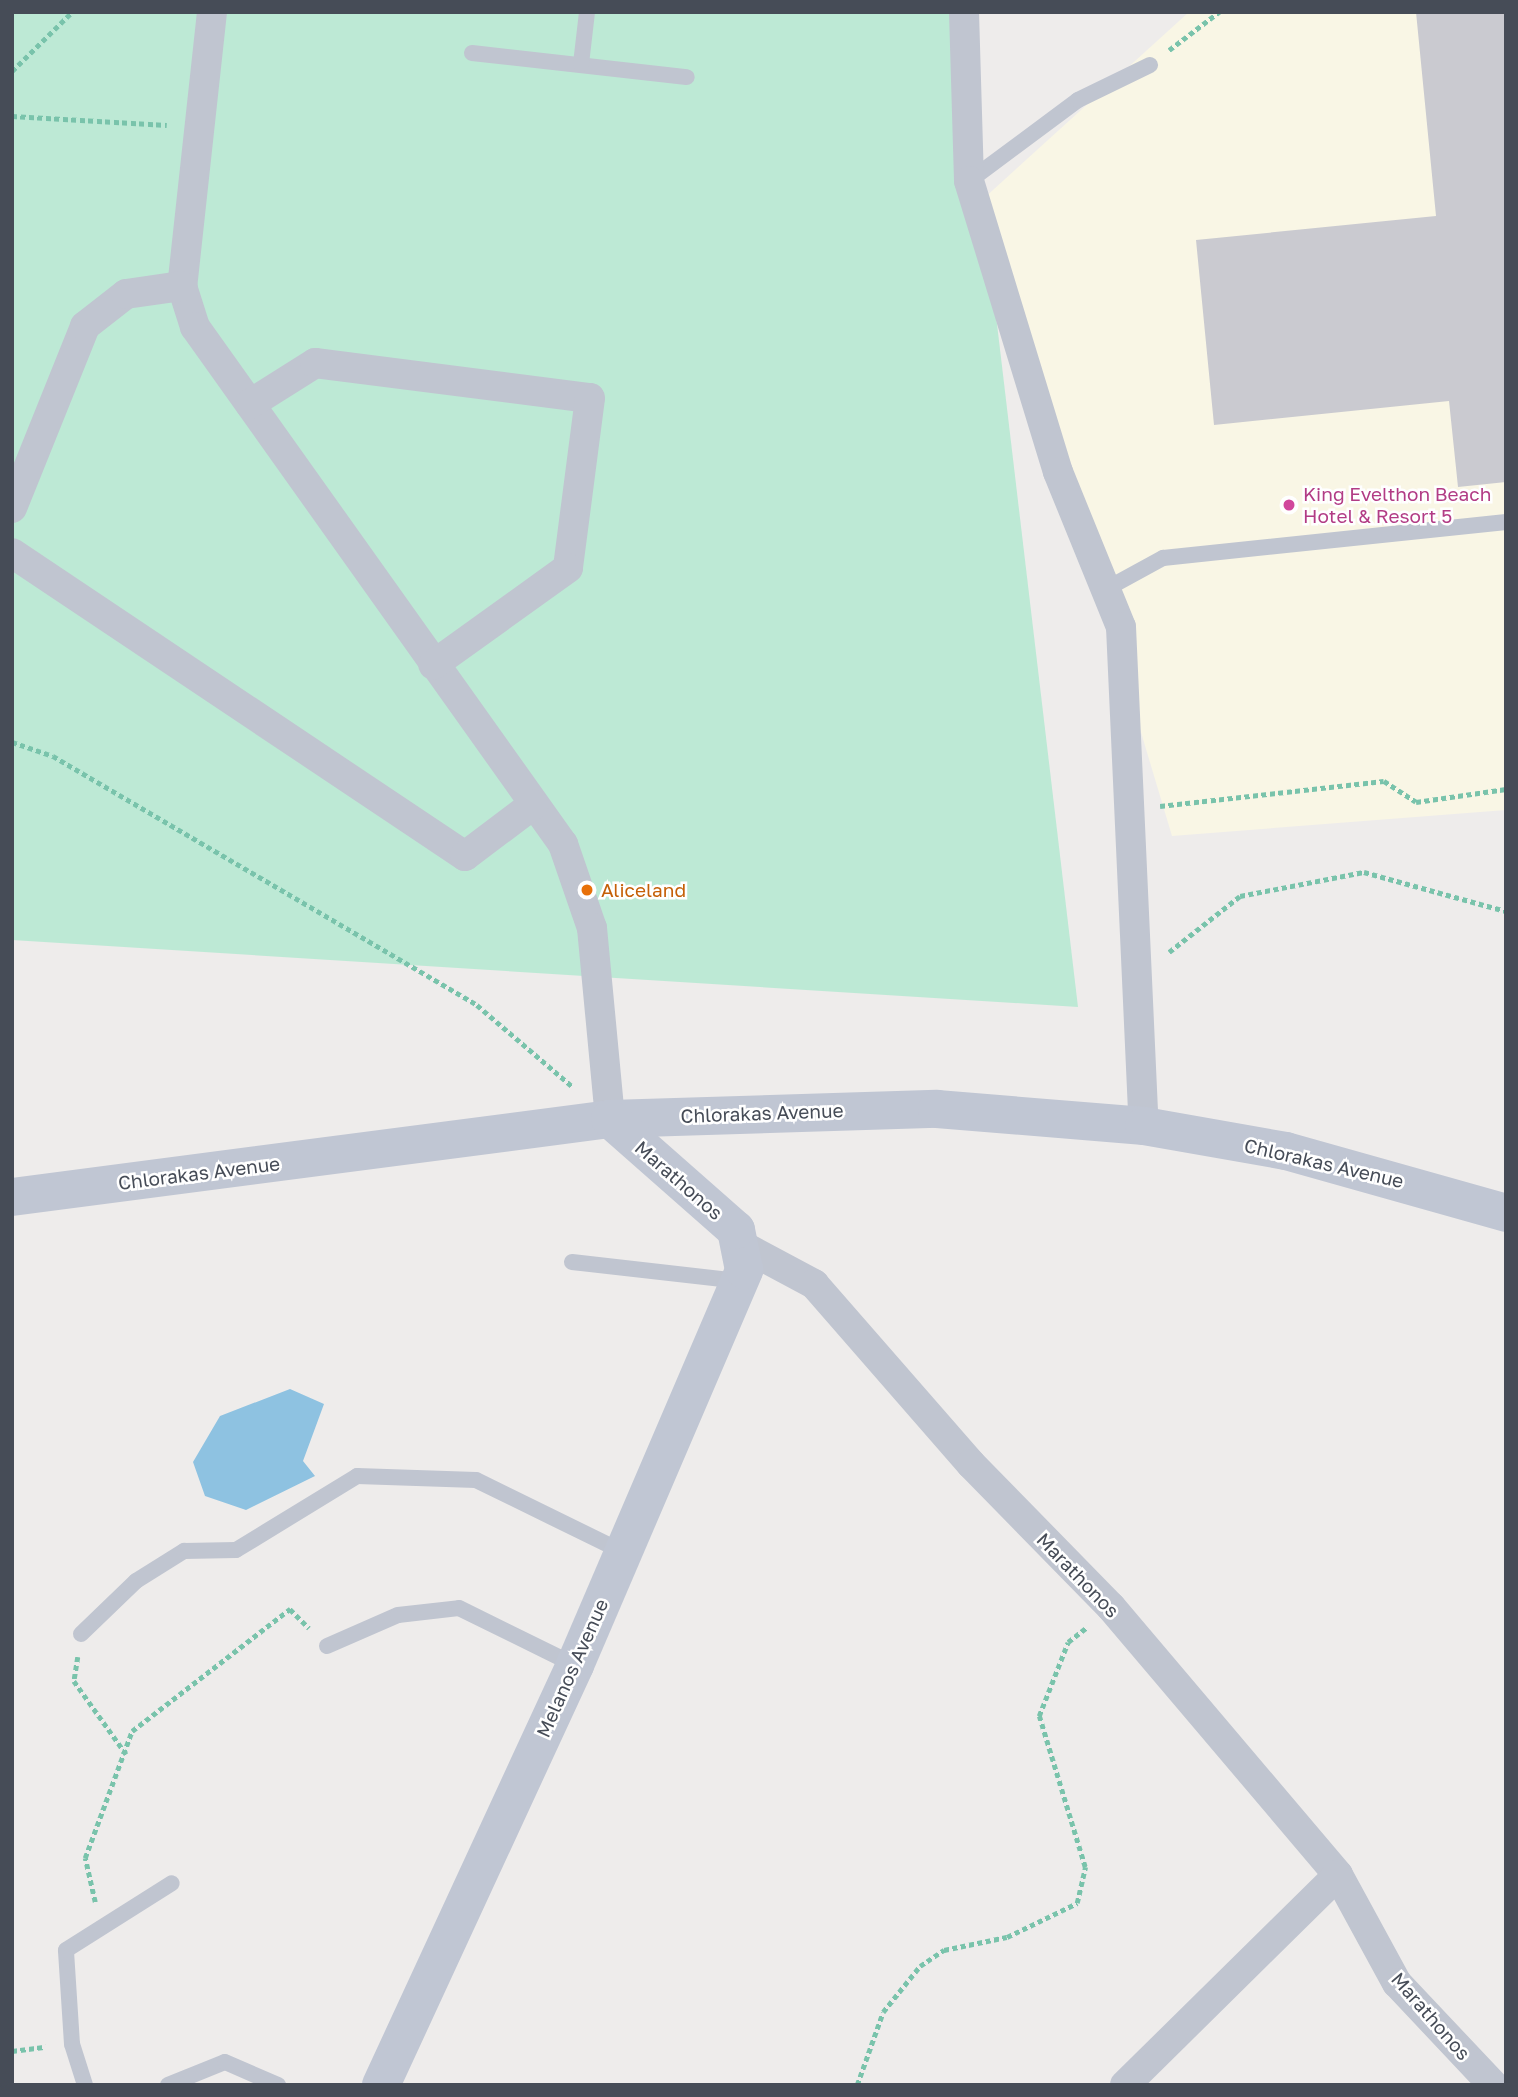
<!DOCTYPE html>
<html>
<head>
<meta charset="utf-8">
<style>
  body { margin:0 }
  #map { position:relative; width:1518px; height:2097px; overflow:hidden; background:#eeeceb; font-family:"Golos Text",sans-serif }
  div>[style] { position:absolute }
  .commercial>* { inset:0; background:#f9f6e5 }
  .green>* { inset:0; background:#bde9d5 }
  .water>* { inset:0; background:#8ec2e1 }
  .building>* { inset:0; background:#cacad0 }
  .path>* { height:4.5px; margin-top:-2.25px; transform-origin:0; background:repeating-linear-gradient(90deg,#79c3ab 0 5px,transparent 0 8.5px) }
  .lane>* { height:16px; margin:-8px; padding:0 8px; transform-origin:8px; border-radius:8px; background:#c0c5d0 }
  .street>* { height:30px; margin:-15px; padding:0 15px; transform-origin:15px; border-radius:15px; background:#c0c5d0 }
  .secondary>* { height:38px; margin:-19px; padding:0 19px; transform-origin:19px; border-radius:19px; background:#c0c6d3 }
  .dots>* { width:19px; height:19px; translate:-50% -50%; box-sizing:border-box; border:4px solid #fff; border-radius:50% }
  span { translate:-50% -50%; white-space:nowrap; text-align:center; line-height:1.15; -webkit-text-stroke:5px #fff; paint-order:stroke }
  .hotel-label { font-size:19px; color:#b23c85 }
  .left { translate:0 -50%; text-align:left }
  .food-label { font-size:19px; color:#c56008 }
  .street-label { font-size:19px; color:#464c57 }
  .frame { position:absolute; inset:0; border:14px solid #464c57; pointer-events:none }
</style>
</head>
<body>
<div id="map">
  <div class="commercial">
    <i style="clip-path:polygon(1189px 12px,1506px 12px,1506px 810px,1172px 836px,982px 200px)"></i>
  </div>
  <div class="green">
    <i style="clip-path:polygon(12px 12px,960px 12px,1078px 1007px,12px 940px)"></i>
  </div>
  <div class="water">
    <i style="clip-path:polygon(290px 1389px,324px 1404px,303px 1461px,315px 1476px,246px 1510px,205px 1496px,193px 1462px,220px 1416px)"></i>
  </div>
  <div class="building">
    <i style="clip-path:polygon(1416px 12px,1506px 12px,1506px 482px,1458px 487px,1449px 401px,1214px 425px,1196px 240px,1436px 216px)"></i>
  </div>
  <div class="path">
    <i style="left:1169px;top:50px;width:63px;rotate:-37.2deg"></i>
    <i style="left:12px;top:71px;width:84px;rotate:-44.5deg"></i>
    <i style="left:12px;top:116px;width:155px;rotate:3.3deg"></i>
    <i style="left:12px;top:742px;width:43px;rotate:18.9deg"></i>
    <i style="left:53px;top:756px;width:492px;rotate:30.4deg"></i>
    <i style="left:477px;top:1005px;width:125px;rotate:40.5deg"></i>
    <i style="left:1160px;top:806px;width:225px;rotate:-6.4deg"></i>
    <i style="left:1384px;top:781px;width:38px;rotate:33deg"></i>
    <i style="left:1416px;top:802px;width:91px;rotate:-8.2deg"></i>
    <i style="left:1169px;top:952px;width:90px;rotate:-38.3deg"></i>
    <i style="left:1240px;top:896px;width:126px;rotate:-11deg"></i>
    <i style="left:1364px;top:872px;width:147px;rotate:15.4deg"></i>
    <i style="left:78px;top:1657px;width:24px;rotate:99deg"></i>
    <i style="left:74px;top:1681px;width:90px;rotate:54.5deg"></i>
    <i style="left:95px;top:1902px;width:45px;rotate:-102.8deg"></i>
    <i style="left:85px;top:1858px;width:135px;rotate:-69.7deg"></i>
    <i style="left:132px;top:1731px;width:200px;rotate:-37.7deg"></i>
    <i style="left:290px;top:1609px;width:27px;rotate:45deg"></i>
    <i style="left:12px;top:2051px;width:34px;rotate:-7deg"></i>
    <i style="left:857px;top:2085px;width:77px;rotate:-70.4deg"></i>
    <i style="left:883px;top:2012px;width:59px;rotate:-51.2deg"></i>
    <i style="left:920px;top:1966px;width:29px;rotate:-34deg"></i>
    <i style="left:944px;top:1950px;width:64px;rotate:-11.7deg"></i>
    <i style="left:1007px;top:1937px;width:78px;rotate:-25.9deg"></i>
    <i style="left:1077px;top:1903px;width:37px;rotate:-77deg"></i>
    <i style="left:1085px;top:1867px;width:158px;rotate:-106.9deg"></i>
    <i style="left:1039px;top:1716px;width:79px;rotate:-68.6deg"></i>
    <i style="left:1068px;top:1642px;width:23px;rotate:-38deg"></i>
  </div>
  <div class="lane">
    <i style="left:472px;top:53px;width:216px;rotate:6.4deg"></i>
    <i style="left:581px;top:64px;width:52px;rotate:-83.4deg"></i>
    <i style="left:969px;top:181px;width:136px;rotate:-36.6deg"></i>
    <i style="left:1078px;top:100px;width:80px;rotate:-25.9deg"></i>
    <i style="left:1108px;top:588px;width:63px;rotate:-28.6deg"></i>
    <i style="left:1163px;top:558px;width:345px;rotate:-6deg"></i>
    <i style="left:572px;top:1262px;width:169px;rotate:6.5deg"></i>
    <i style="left:81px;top:1634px;width:76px;rotate:-43.9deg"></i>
    <i style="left:136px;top:1581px;width:57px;rotate:-32deg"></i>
    <i style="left:184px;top:1551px;width:52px;rotate:-1.1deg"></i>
    <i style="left:236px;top:1550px;width:142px;rotate:-31.4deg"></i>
    <i style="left:357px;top:1476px;width:119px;rotate:1.9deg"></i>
    <i style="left:476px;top:1480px;width:164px;rotate:26.1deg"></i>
    <i style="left:327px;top:1646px;width:77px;rotate:-23.6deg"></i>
    <i style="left:398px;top:1615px;width:61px;rotate:-6.5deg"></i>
    <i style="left:459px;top:1608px;width:129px;rotate:26.2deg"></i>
    <i style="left:85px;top:2085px;width:43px;rotate:-107.6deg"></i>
    <i style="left:72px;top:2044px;width:94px;rotate:-93.7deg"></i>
    <i style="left:66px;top:1950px;width:125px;rotate:-32.3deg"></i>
    <i style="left:168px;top:2085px;width:61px;rotate:-22deg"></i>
    <i style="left:225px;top:2062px;width:58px;rotate:23.5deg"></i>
  </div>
  <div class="street">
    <i style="left:212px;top:12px;width:276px;rotate:96.2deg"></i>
    <i style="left:182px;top:286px;width:43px;rotate:72.4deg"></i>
    <i style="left:195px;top:327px;width:635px;rotate:54.56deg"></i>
    <i style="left:563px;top:844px;width:89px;rotate:71deg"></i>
    <i style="left:592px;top:928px;width:192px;rotate:84.6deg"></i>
    <i style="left:964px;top:12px;width:169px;rotate:88.3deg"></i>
    <i style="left:969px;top:181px;width:304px;rotate:73deg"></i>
    <i style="left:1058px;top:472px;width:167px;rotate:67.9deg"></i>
    <i style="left:1121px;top:627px;width:500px;rotate:87.4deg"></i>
    <i style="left:250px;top:404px;width:77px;rotate:-32.2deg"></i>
    <i style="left:315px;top:363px;width:277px;rotate:7.3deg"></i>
    <i style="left:590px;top:398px;width:171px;rotate:97.4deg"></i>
    <i style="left:568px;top:568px;width:166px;rotate:144.3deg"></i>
    <i style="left:12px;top:508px;width:196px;rotate:-68.1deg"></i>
    <i style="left:85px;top:326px;width:52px;rotate:-38deg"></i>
    <i style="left:126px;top:294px;width:57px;rotate:-8.1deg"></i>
    <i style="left:12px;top:553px;width:545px;rotate:33.78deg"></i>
    <i style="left:465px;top:856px;width:86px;rotate:-37deg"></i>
    <i style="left:743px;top:1246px;width:81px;rotate:28.2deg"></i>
    <i style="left:814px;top:1284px;width:239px;rotate:48.9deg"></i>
    <i style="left:971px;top:1464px;width:200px;rotate:45.6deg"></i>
    <i style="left:1111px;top:1607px;width:351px;rotate:49.7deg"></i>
    <i style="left:1338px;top:1875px;width:123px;rotate:61.4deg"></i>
    <i style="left:1397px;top:1983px;width:140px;rotate:46.7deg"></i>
    <i style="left:1125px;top:2085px;width:299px;rotate:-44.6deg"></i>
  </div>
  <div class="secondary">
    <i style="left:12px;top:1197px;width:603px;rotate:-7.43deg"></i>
    <i style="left:610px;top:1119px;width:327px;rotate:-1.8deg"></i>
    <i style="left:937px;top:1109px;width:208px;rotate:4.7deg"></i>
    <i style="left:1144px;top:1126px;width:144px;rotate:10deg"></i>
    <i style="left:1286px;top:1151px;width:229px;rotate:15.7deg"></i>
    <i style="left:381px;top:2085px;width:463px;rotate:-65.2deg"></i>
    <i style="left:575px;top:1665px;width:430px;rotate:-66.8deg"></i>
    <i style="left:744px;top:1270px;width:41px;rotate:-101.3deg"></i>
    <i style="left:736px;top:1230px;width:168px;rotate:-138.6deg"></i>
  </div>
  <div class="dots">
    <i style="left:1289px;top:505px;background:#d1479c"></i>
    <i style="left:587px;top:890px;background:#e8710a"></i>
  </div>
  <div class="hotel-label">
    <span class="left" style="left:1303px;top:505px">King Evelthon Beach<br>Hotel &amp; Resort 5</span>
  </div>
  <div class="food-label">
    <span class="left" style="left:601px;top:890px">Aliceland</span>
  </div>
  <div class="street-label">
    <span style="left:762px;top:1113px;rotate:-2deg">Chlorakas Avenue</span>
    <span style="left:1324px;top:1163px;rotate:13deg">Chlorakas Avenue</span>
    <span style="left:199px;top:1173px;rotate:-7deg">Chlorakas Avenue</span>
    <span style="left:679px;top:1180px;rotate:41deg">Marathonos</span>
    <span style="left:1078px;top:1575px;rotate:46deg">Marathonos</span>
    <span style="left:572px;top:1668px;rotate:-66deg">Melanos Avenue</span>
    <span style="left:1431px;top:2016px;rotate:49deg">Marathonos</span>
  </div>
  <div class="frame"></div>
</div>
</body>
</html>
